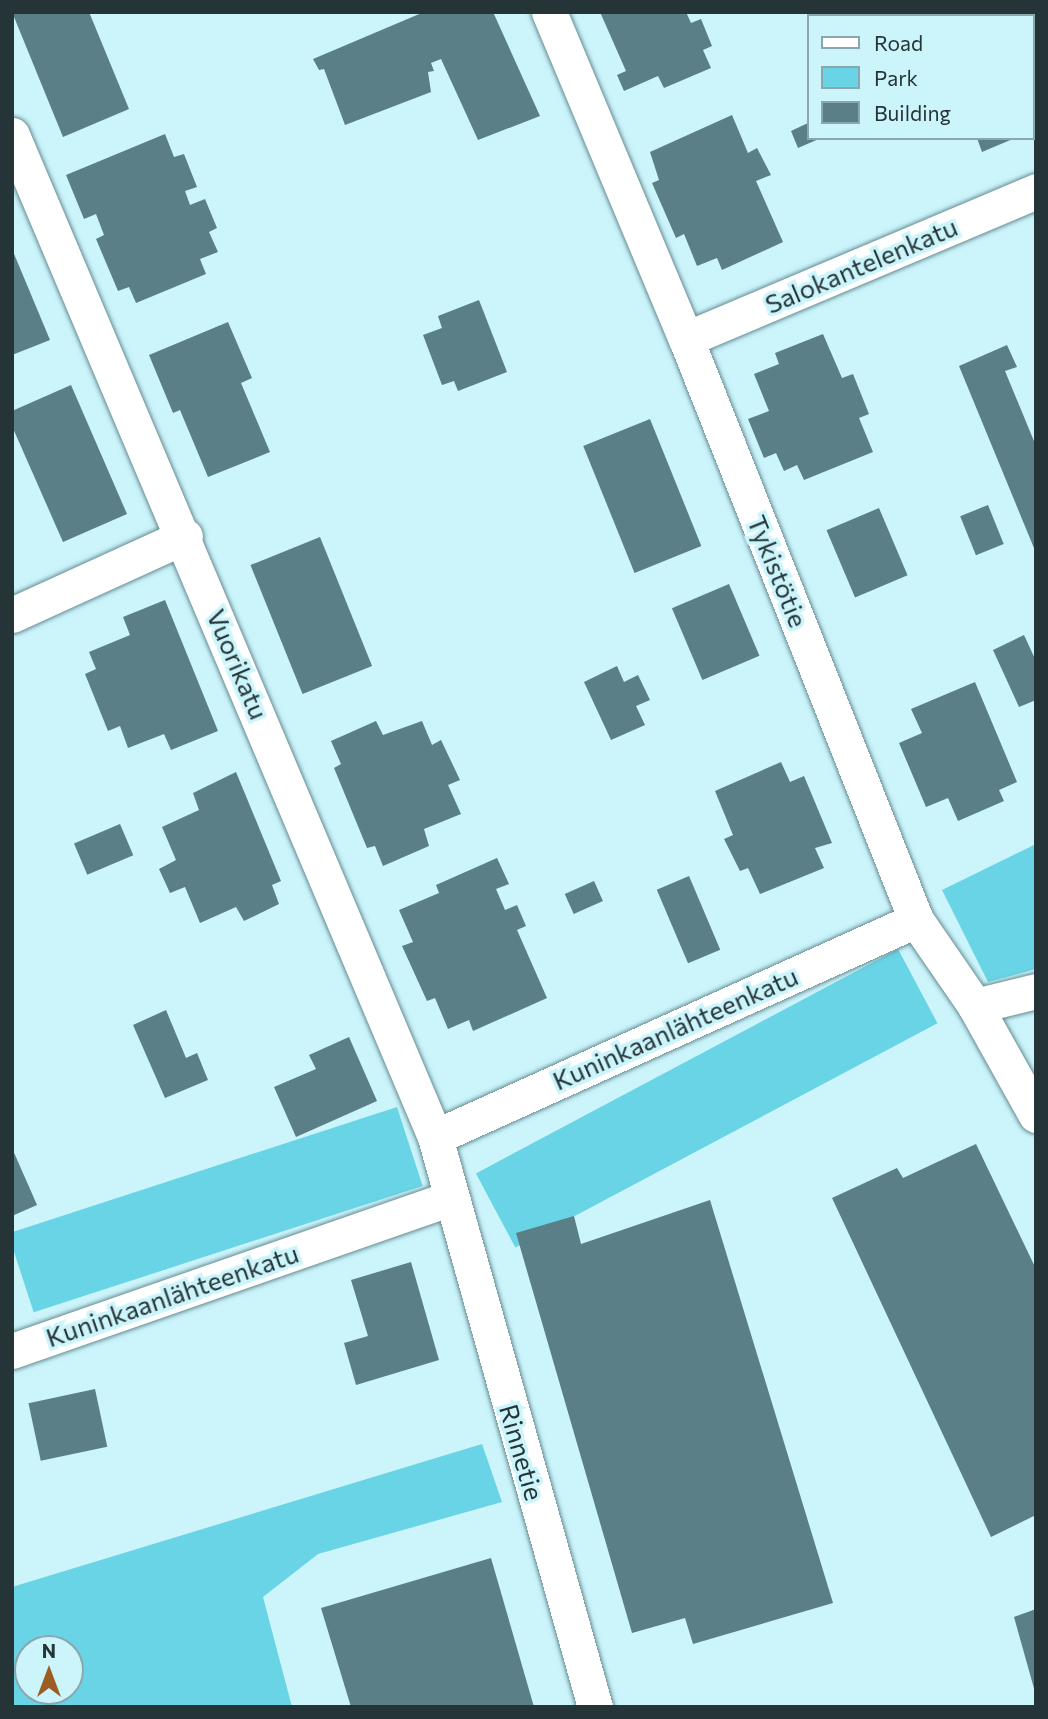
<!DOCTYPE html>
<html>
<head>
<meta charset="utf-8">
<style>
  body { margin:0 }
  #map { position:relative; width:1048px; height:1719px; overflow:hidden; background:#cbf4fb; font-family:Commissioner,sans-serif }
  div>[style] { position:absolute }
  .green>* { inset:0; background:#69d4e5; transform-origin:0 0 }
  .building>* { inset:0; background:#5a7f86; transform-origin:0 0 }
  .roads { filter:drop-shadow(0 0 2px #668b92) drop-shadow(0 0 2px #668b92) }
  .minor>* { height:35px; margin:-17.5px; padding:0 17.5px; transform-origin:17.5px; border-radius:17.5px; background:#fff }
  span { translate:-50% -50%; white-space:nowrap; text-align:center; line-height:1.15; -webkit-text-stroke:7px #cbf4fb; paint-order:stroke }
  .street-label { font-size:26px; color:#253437 }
  .frame { position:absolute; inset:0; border:14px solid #253437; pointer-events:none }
  .legend { position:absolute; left:807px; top:14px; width:228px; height:126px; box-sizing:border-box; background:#cbf4fb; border:2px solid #89a7ad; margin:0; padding:9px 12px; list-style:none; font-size:21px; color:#253437 }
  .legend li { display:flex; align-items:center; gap:14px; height:35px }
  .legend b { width:35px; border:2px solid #89a7ad }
  .north { position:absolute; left:14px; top:1635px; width:70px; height:70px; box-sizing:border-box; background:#cbf4fb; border:2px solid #89a7ad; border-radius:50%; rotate:0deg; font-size:19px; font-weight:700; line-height:28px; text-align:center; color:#253437 }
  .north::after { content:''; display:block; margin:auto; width:24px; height:32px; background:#9c5d24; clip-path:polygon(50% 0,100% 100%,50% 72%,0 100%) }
</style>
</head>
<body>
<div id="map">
  <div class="green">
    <i style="clip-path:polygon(1036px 844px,1036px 969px,988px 982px,942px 890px)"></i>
    <i style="left:898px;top:949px;width:84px;height:478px;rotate:62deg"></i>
    <i style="left:397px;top:1107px;width:83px;height:409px;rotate:72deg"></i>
    <i style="clip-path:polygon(evenodd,482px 1444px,502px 1502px,318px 1554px,263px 1597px,292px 1707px,12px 1707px,12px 1587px,482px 1444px,70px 1649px,70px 1691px,28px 1691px,28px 1649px,70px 1649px)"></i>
  </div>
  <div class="building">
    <i style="clip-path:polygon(12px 12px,89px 12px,129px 109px,63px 137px)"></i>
    <i style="clip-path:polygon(424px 12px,493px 12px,540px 116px,478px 140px,441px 59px,431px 63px,434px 71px,428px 72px,431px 92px,345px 125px,324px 69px,319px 70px,313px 59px)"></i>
    <i style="clip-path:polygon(600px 12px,686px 12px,691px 23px,701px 19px,712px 46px,703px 50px,711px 68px,664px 88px,658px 76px,624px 91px,617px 75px,626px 71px)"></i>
    <i style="clip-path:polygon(982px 12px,1019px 12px,1020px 16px,974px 16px)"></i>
    <i style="clip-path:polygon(1032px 46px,1036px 55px,1032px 131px)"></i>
    <i style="clip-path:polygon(732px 115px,748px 153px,757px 148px,771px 175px,756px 181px,783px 242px,722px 270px,717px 258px,697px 266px,684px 234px,676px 238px,652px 183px,659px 180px,650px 152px)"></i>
    <i style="clip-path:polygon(808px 123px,808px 138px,821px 138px,798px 148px,791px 131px)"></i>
    <i style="clip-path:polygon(165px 134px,174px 157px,184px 154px,197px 187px,185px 191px,190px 205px,205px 199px,217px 228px,209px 232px,218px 252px,200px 259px,206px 274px,136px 303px,129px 287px,118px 291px,96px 239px,104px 235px,96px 214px,84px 219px,66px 175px)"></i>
    <i style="clip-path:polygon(977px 138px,1015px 138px,982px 152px)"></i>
    <i style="clip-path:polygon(12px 249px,50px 340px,12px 355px)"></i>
    <i style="clip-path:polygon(479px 300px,507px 372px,458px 391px,454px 381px,442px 385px,423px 335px,442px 328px,438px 316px)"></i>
    <i style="clip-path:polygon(228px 322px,252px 378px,241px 383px,270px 452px,208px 477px,180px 410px,173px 413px,149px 355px)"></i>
    <i style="clip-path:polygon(823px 334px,842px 378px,853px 374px,869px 414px,859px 418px,873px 452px,804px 480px,797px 465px,784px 471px,776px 453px,764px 458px,748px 419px,769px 411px,754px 374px,779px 364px,775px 353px)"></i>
    <i style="clip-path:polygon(1007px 345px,1017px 367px,1005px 371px,1036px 446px,1036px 553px,959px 366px)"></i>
    <i style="clip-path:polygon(71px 385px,127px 514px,63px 542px,12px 426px,12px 411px)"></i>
    <i style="left:650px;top:419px;width:137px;height:72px;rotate:68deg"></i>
    <i style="left:988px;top:505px;width:42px;height:30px;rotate:68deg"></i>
    <i style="left:879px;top:508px;width:73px;height:57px;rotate:67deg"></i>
    <i style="left:320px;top:537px;width:139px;height:75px;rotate:68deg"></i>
    <i style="left:729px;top:584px;width:78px;height:62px;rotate:67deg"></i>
    <i style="clip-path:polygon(165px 600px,218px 731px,171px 750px,164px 734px,128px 748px,120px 726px,108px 731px,85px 674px,96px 669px,89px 652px,130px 635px,123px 617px)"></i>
    <i style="clip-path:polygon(1024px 635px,1036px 661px,1036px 700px,1019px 707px,993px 650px)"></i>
    <i style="clip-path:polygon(617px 666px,624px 682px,638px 675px,650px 700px,636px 706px,645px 725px,611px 740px,584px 682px)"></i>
    <i style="clip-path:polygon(975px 682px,1017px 782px,999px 790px,1004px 801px,958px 821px,948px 798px,926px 807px,899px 743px,922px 733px,911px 709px)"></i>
    <i style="clip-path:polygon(376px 721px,383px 735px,422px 721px,432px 745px,441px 740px,460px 780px,448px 785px,461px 814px,424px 829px,429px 846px,383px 866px,375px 846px,367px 848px,334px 768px,341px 764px,331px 741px)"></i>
    <i style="clip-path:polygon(781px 762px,790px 782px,804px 776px,832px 843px,815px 848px,824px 868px,760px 894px,748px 868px,740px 871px,724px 839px,733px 835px,715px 791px)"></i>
    <i style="clip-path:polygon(236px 772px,281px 881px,272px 885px,279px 904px,244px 921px,236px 907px,200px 923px,185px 887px,170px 893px,159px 869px,176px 860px,162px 827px,199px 810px,193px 793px)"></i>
    <i style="left:120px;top:824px;width:34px;height:50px;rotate:67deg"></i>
    <i style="clip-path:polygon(497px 858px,509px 884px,496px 889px,505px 910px,517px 905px,526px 926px,517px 930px,547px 998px,473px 1031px,469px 1020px,448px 1029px,435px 998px,427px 1001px,402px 946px,413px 942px,399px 910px,439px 893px,436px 885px)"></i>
    <i style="left:689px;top:876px;width:80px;height:35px;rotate:67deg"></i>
    <i style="left:594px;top:881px;width:22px;height:32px;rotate:66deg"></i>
    <i style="clip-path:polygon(166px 1010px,186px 1058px,197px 1053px,208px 1080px,165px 1098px,133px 1025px)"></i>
    <i style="clip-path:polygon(349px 1037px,377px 1101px,296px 1137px,274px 1087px,316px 1069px,309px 1055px)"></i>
    <i style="clip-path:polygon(976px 1144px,1036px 1269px,1036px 1515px,991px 1537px,832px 1198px,897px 1168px,903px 1178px)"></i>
    <i style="clip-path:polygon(12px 1148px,37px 1205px,12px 1216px)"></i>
    <i style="clip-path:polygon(710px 1200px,833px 1603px,693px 1644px,685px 1618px,632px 1633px,516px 1233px,574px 1216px,581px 1244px)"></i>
    <i style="clip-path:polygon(411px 1262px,439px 1360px,356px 1385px,344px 1343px,368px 1336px,351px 1280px)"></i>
    <i style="left:95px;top:1389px;width:59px;height:68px;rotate:78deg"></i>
    <i style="clip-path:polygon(491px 1558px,534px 1707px,351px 1707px,321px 1608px)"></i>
    <i style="clip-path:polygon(1036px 1609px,1036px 1691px,1035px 1692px,1014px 1617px)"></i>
  </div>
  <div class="roads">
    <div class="minor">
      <i style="left:549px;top:12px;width:355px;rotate:67.3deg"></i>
      <i style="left:686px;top:339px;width:625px;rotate:68.4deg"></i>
      <i style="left:916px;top:920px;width:104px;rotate:55.5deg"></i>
      <i style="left:975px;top:1006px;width:125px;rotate:60.8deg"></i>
      <i style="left:12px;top:135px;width:1088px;rotate:67.11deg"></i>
      <i style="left:435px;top:1137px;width:592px;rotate:74.32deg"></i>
      <i style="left:686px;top:339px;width:380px;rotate:-22.9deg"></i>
      <i style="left:12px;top:615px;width:190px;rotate:-24.5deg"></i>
      <i style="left:975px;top:1006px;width:63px;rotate:-13.8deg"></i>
      <i style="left:435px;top:1137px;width:528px;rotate:-24.28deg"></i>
      <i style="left:12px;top:1351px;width:465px;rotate:-19.2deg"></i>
    </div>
  </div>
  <div class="street-label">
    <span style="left:861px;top:265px;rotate:-23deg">Salokantelenkatu</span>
    <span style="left:778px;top:571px;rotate:68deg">Tykistötie</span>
    <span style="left:238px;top:664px;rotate:67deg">Vuorikatu</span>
    <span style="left:675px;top:1028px;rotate:-24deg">Kuninkaanlähteenkatu</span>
    <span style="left:172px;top:1295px;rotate:-19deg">Kuninkaanlähteenkatu</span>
    <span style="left:522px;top:1452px;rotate:74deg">Rinnetie</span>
  </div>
  <div class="frame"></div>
  <ul class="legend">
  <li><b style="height:9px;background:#fff"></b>Road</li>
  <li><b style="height:19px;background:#69d4e5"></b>Park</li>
  <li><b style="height:19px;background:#5a7f86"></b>Building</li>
  </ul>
  <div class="north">N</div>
</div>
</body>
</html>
